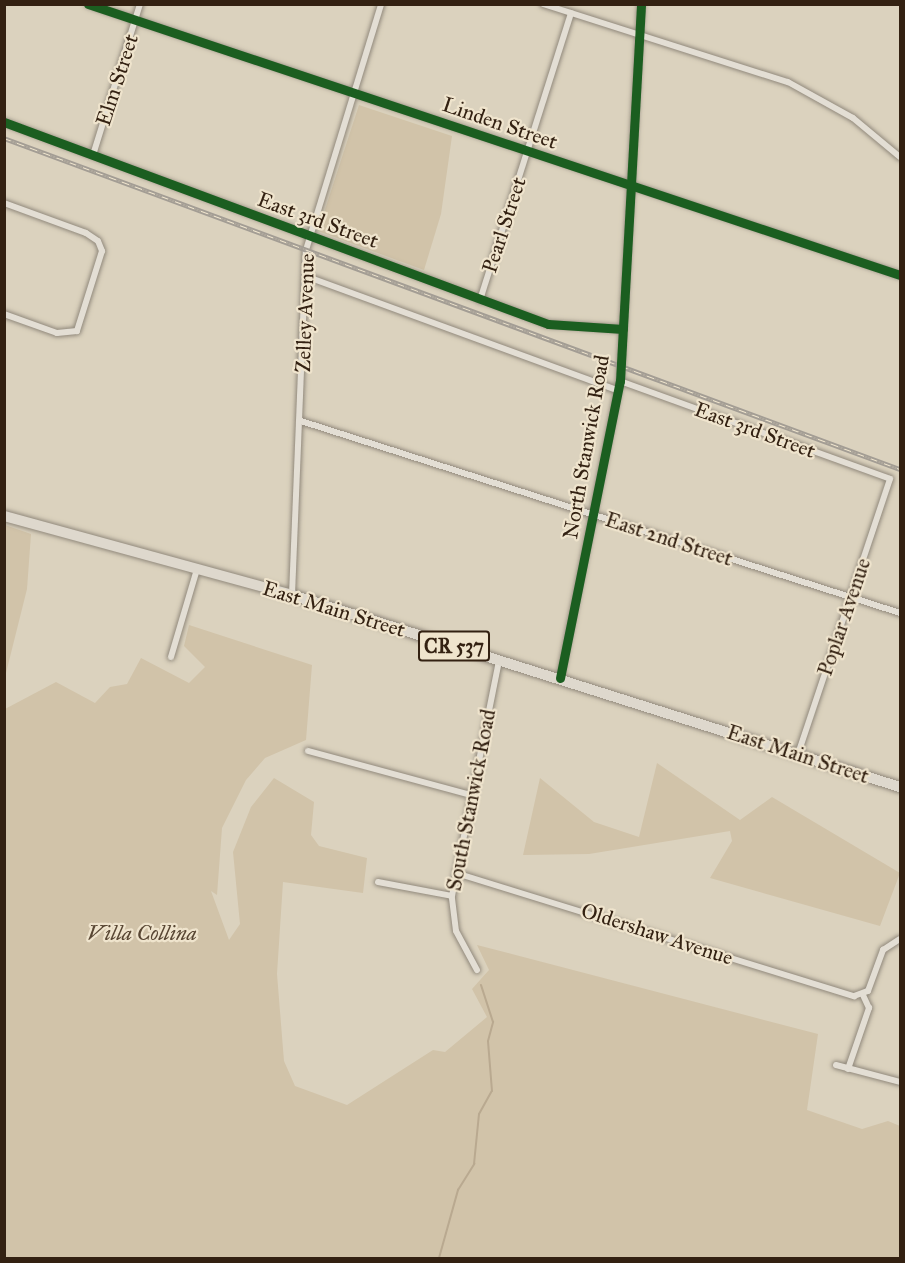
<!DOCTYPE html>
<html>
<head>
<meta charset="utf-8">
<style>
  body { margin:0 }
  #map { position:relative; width:905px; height:1263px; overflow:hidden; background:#dbd2be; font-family:"IM FELL Great Primer",serif }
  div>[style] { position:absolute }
  .green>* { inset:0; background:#d1c3a9 }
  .stream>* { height:2px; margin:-1px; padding:0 1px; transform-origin:1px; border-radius:1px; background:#b9a990 }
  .roads { filter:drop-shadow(0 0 2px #91897c) drop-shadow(0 0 2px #91897c) }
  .street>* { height:6px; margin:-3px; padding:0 3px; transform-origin:3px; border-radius:3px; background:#e3ded4 }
  .primary>* { height:10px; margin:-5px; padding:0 5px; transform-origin:5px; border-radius:5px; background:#ded8cd }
  .rail>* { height:4.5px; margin-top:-2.25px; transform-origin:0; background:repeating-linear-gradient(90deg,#efe4cd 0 7px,#a39d94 0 14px); box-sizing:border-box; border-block:2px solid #a39d94 }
  .cycleway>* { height:9px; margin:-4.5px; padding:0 4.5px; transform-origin:4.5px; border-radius:4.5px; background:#1b5e20 }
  span { translate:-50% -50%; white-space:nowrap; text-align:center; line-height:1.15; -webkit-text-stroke:4.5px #efe4cd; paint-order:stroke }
  .shield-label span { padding:2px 4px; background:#efe4cd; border:2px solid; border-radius:4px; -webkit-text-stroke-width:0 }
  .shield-label { font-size:20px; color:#332112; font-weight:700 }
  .street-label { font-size:21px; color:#332112 }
  .park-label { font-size:21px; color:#584633; font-style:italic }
  .frame { position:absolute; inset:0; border:6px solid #332112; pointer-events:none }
</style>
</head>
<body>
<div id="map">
  <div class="green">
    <i style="clip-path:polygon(359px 105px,452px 136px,441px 214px,424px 270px,318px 231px)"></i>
    <i style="clip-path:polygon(5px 525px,31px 534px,27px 589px,5px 677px)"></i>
    <i style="clip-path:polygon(189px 625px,312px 665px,306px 740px,265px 758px,246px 780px,222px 828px,217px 895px,211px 891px,229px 940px,240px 924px,233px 852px,251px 807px,274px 778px,314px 802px,311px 835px,319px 846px,367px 858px,363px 893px,283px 882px,277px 974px,284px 1061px,295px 1086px,347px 1105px,433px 1050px,445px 1052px,487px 1017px,472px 989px,489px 970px,477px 945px,818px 1034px,807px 1110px,862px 1129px,888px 1121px,900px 1126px,900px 1258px,5px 1258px,5px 709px,56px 682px,95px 703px,110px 687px,127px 684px,141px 658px,189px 683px,205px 667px,184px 646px)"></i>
    <i style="clip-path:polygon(657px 763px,740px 820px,772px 797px,900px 873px,880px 926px,710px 878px,732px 841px,730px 831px,589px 854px,523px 855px,540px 778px,594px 822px,639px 837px)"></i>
  </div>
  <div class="stream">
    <i style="left:439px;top:1258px;width:71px;rotate:-74.4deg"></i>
    <i style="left:458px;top:1190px;width:31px;rotate:-58deg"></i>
    <i style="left:474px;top:1164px;width:50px;rotate:-84.3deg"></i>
    <i style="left:479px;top:1114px;width:26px;rotate:-61deg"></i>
    <i style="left:492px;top:1091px;width:50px;rotate:-94.6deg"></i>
    <i style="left:488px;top:1041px;width:20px;rotate:-75deg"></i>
    <i style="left:493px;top:1022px;width:39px;rotate:-108deg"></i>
  </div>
  <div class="roads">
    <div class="street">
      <i style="left:88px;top:4px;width:856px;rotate:18.46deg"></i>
      <i style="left:543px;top:4px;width:257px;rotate:17.7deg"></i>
      <i style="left:788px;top:82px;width:74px;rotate:29deg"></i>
      <i style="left:853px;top:118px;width:61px;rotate:39.7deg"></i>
      <i style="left:4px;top:122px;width:580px;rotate:20.37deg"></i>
      <i style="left:548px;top:324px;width:75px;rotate:3.8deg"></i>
      <i style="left:93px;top:155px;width:158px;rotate:-72.7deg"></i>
      <i style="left:4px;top:203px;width:87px;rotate:20.1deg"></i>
      <i style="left:86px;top:233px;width:14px;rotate:34deg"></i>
      <i style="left:98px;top:241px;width:11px;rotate:68deg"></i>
      <i style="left:102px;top:251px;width:84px;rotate:107.4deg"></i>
      <i style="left:77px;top:331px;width:20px;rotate:174deg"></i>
      <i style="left:57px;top:333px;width:56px;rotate:-160.3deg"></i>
      <i style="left:308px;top:277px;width:329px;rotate:20.1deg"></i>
      <i style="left:480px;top:300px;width:301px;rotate:-72.4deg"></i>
      <i style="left:620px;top:381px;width:287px;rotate:19.9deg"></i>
      <i style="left:890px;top:479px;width:290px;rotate:108.5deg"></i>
      <i style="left:301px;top:421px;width:629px;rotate:17.77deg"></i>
      <i style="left:292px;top:595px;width:345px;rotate:-87.7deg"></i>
      <i style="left:306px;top:250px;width:257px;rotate:-73deg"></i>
      <i style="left:171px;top:657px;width:92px;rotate:-73.5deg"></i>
      <i style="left:560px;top:678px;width:303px;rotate:-78.6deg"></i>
      <i style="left:620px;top:381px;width:378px;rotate:-86.8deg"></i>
      <i style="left:308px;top:751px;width:169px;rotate:15.1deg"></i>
      <i style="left:456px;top:873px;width:417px;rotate:17.2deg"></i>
      <i style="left:854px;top:996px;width:15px;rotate:-20deg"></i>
      <i style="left:868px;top:991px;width:44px;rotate:-69.9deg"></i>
      <i style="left:883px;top:950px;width:20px;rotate:-33deg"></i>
      <i style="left:378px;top:882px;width:75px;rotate:10.7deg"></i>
      <i style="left:477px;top:970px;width:44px;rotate:-118.3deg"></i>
      <i style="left:456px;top:931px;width:35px;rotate:-97deg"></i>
      <i style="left:452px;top:896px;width:241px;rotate:-78.7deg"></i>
      <i style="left:836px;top:1065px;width:66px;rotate:14.9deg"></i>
      <i style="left:848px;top:1069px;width:65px;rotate:-71deg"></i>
      <i style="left:869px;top:1008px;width:14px;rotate:-115deg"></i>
    </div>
    <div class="primary">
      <i style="left:4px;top:516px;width:299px;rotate:15.3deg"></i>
      <i style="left:292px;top:595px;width:638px;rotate:17.53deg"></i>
    </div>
  </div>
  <div class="rail">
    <i style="left:4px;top:138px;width:955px;rotate:20.28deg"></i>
  </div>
  <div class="cycleway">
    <i style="left:88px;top:4px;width:856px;rotate:18.46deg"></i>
    <i style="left:4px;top:122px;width:580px;rotate:20.37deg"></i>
    <i style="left:548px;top:324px;width:75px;rotate:3.8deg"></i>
    <i style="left:560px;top:678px;width:303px;rotate:-78.6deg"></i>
    <i style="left:620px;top:381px;width:378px;rotate:-86.8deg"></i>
  </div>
  <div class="shield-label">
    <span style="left:454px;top:646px">CR 537</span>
  </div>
  <div class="street-label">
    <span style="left:117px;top:80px;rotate:-72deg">Elm Street</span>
    <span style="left:500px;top:123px;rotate:19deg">Linden Street</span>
    <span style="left:318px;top:220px;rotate:20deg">East 3rd Street</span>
    <span style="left:504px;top:225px;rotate:-72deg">Pearl Street</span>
    <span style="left:305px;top:313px;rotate:-88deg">Zelley Avenue</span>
    <span style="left:755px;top:430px;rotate:20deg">East 3rd Street</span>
    <span style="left:586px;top:447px;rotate:-80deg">North Stanwick Road</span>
    <span style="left:669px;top:539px;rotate:18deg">East 2nd Street</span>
    <span style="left:334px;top:609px;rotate:17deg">East Main Street</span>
    <span style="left:844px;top:617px;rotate:-71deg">Poplar Avenue</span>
    <span style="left:798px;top:754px;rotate:18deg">East Main Street</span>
    <span style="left:471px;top:800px;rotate:-79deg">South Stanwick Road</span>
    <span style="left:657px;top:934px;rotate:18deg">Oldershaw Avenue</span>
  </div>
  <div class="park-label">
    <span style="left:142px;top:933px">Villa Collina</span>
  </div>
  <div class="frame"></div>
</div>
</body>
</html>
